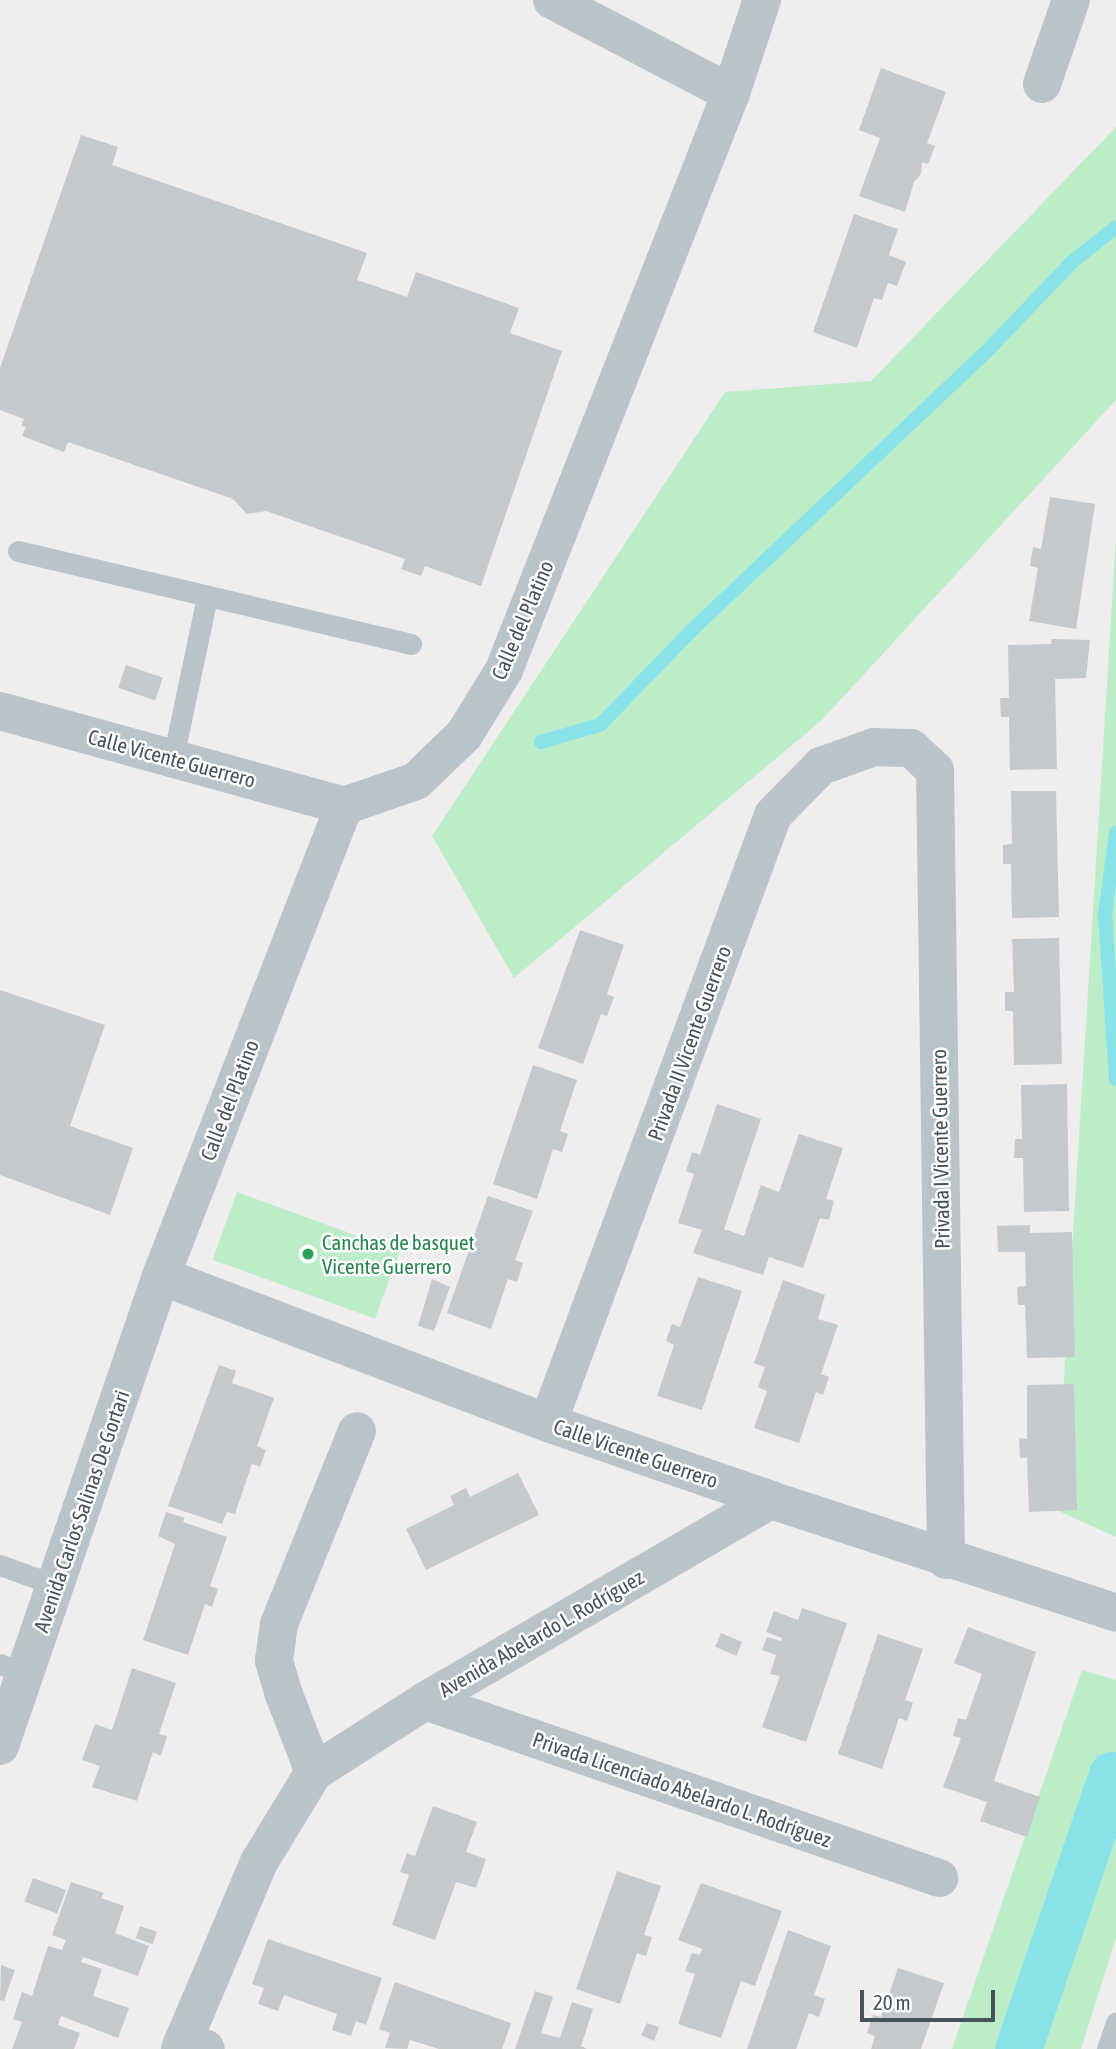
<!DOCTYPE html>
<html>
<head>
<meta charset="utf-8">
<style>
  body { margin:0 }
  #map { position:relative; width:1116px; height:2049px; overflow:hidden; background:#f0edee; font-family:"Asap Condensed",sans-serif }
  div>[style] { position:absolute }
  .green>* { inset:0; background:#bcedc8; transform-origin:0 0 }
  .stream>* { height:14px; margin:-7px; padding:0 7px; transform-origin:7px; border-radius:7px; background:#8ae2e9 }
  .canal>* { height:47px; margin:-23.5px; padding:0 23.5px; transform-origin:23.5px; border-radius:23.5px; background:#8ae2e9 }
  .building>* { inset:0; background:#c4c9cd; transform-origin:0 0 }
  .service>* { height:21px; margin:-10.5px; padding:0 10.5px; transform-origin:10.5px; border-radius:10.5px; background:#b9c4ca }
  .minor>* { height:38px; margin:-19px; padding:0 19px; transform-origin:19px; border-radius:19px; background:#b9c4ca }
  .tertiary>* { height:38px; margin:-19px; padding:0 19px; transform-origin:19px; border-radius:19px; background:#b9c4ca }
  .dots>* { width:19px; height:19px; translate:-50% -50%; box-sizing:border-box; border:4px solid #fff; border-radius:50% }
  span { translate:-50% -50%; white-space:nowrap; text-align:center; line-height:1.15; -webkit-text-stroke:5px #fff; paint-order:stroke }
  .street-label { font-size:21px; color:#46535a }
  .leisure-label { font-size:21px; color:#27864d }
  .left { translate:0 -50%; text-align:left }
  .scale { position:absolute; left:860px; top:1990px; width:135px; height:32px; box-sizing:border-box; border:4px solid #46535a; border-top:0; padding-left:9px; font-size:21px; line-height:24px; white-space:nowrap; color:#46535a; -webkit-text-stroke:5px #fff; paint-order:stroke }
</style>
</head>
<body>
<div id="map">
  <div class="green">
    <i style="clip-path:polygon(1116px 127px,1116px 400px,822px 720px,514px 978px,432px 836px,725px 392px,871px 381px)"></i>
    <i style="clip-path:polygon(1116px 538px,1116px 1537px,1056px 1510px)"></i>
    <i style="left:237px;top:1192px;width:173px;height:72px;rotate:20deg"></i>
    <i style="clip-path:polygon(1082px 1670px,1116px 1680px,1116px 1938px,1081px 2049px,952px 2049px)"></i>
  </div>
  <div class="stream">
    <i style="left:541px;top:742px;width:61px;rotate:-16.1deg"></i>
    <i style="left:600px;top:725px;width:132px;rotate:-45.9deg"></i>
    <i style="left:692px;top:630px;width:407px;rotate:-43.4deg"></i>
    <i style="left:988px;top:350px;width:122px;rotate:-46.3deg"></i>
    <i style="left:1072px;top:262px;width:56px;rotate:-38.5deg"></i>
    <i style="left:1116px;top:833px;width:82px;rotate:97.7deg"></i>
    <i style="left:1105px;top:914px;width:165px;rotate:86.2deg"></i>
  </div>
  <div class="canal">
    <i style="left:1018px;top:2049px;width:290px;rotate:-71.1deg"></i>
  </div>
  <div class="building">
    <i style="clip-path:polygon(881px 68px,946px 92px,927px 143px,935px 146px,928px 164px,922px 162px,921px 174px,914px 182px,905px 212px,859px 196px,880px 138px,859px 130px)"></i>
    <i style="clip-path:polygon(81px 135px,118px 147px,112px 165px,367px 253px,357px 280px,407px 297px,416px 272px,519px 308px,510px 333px,562px 351px,481px 586px,425px 566px,421px 576px,401px 569px,405px 559px,266px 511px,247px 514px,233px 499px,68px 442px,64px 452px,22px 436px,26px 427px,21px 426px,24px 419px,0 410px,0 368px)"></i>
    <i style="clip-path:polygon(854px 214px,898px 229px,889px 255px,906px 262px,897px 286px,888px 283px,882px 300px,874px 298px,857px 348px,813px 332px)"></i>
    <i style="clip-path:polygon(1050px 497px,1095px 504px,1076px 629px,1029px 621px,1038px 568px,1030px 566px,1033px 547px,1041px 549px)"></i>
    <i style="clip-path:polygon(1052px 639px,1090px 640px,1086px 678px,1055px 679px,1057px 769px,1010px 770px,1009px 717px,1001px 717px,1000px 698px,1009px 698px,1008px 645px,1051px 644px)"></i>
    <i style="left:126px;top:665px;width:39px;height:24px;rotate:19deg"></i>
    <i style="clip-path:polygon(1011px 791px,1056px 791px,1059px 917px,1012px 918px,1011px 864px,1003px 864px,1003px 845px,1012px 844px)"></i>
    <i style="clip-path:polygon(580px 930px,624px 945px,607px 994px,614px 997px,607px 1016px,601px 1014px,583px 1064px,538px 1048px)"></i>
    <i style="clip-path:polygon(1059px 938px,1062px 1064px,1014px 1065px,1013px 1011px,1005px 1011px,1005px 992px,1014px 992px,1012px 939px)"></i>
    <i style="clip-path:polygon(0 990px,105px 1025px,70px 1126px,133px 1148px,110px 1215px,0 1175px)"></i>
    <i style="clip-path:polygon(533px 1065px,577px 1080px,560px 1131px,568px 1134px,562px 1152px,553px 1149px,537px 1199px,493px 1184px)"></i>
    <i style="clip-path:polygon(1067px 1084px,1069px 1211px,1024px 1212px,1023px 1158px,1014px 1158px,1015px 1139px,1022px 1139px,1021px 1085px)"></i>
    <i style="clip-path:polygon(717px 1104px,761px 1119px,724px 1229px,744px 1236px,761px 1185px,779px 1192px,799px 1134px,843px 1148px,826px 1199px,834px 1201px,829px 1220px,820px 1218px,803px 1268px,769px 1257px,763px 1275px,693px 1253px,702px 1230px,678px 1223px,694px 1174px,686px 1171px,692px 1152px,700px 1155px)"></i>
    <i style="clip-path:polygon(488px 1196px,533px 1211px,515px 1260px,523px 1263px,517px 1282px,508px 1279px,491px 1329px,447px 1313px)"></i>
    <i style="clip-path:polygon(1030px 1225px,1030px 1233px,1072px 1232px,1075px 1357px,1027px 1358px,1025px 1305px,1018px 1305px,1017px 1287px,1026px 1286px,1025px 1252px,998px 1252px,997px 1226px)"></i>
    <i style="clip-path:polygon(698px 1277px,742px 1291px,702px 1410px,657px 1396px,674px 1345px,666px 1341px,672px 1324px,680px 1327px)"></i>
    <i style="clip-path:polygon(432px 1279px,450px 1287px,434px 1331px,418px 1326px)"></i>
    <i style="clip-path:polygon(783px 1280px,825px 1295px,818px 1319px,838px 1325px,821px 1374px,829px 1377px,823px 1395px,816px 1392px,799px 1443px,754px 1428px,767px 1391px,758px 1387px,765px 1367px,754px 1363px)"></i>
    <i style="clip-path:polygon(219px 1365px,236px 1371px,232px 1383px,274px 1398px,257px 1446px,266px 1450px,260px 1467px,252px 1464px,235px 1514px,227px 1512px,222px 1524px,168px 1506px)"></i>
    <i style="clip-path:polygon(1074px 1384px,1077px 1510px,1029px 1512px,1027px 1458px,1020px 1458px,1019px 1438px,1027px 1439px,1027px 1385px)"></i>
    <i style="clip-path:polygon(518px 1473px,539px 1515px,426px 1570px,406px 1529px,454px 1505px,450px 1496px,466px 1488px,470px 1497px)"></i>
    <i style="clip-path:polygon(166px 1512px,185px 1518px,183px 1522px,227px 1537px,210px 1586px,218px 1589px,212px 1607px,205px 1604px,188px 1655px,143px 1640px,175px 1544px,158px 1536px)"></i>
    <i style="clip-path:polygon(802px 1608px,847px 1623px,806px 1742px,762px 1727px,780px 1676px,770px 1674px,776px 1655px,762px 1650px,767px 1637px,781px 1641px,782px 1638px,766px 1632px,774px 1611px,798px 1620px)"></i>
    <i style="clip-path:polygon(968px 1627px,1036px 1652px,994px 1781px,1040px 1797px,1027px 1837px,980px 1821px,987px 1802px,943px 1787px,961px 1738px,953px 1736px,958px 1718px,966px 1720px,982px 1674px,954px 1663px)"></i>
    <i style="left:721px;top:1633px;width:23px;height:15px;rotate:23deg"></i>
    <i style="clip-path:polygon(878px 1634px,923px 1649px,905px 1700px,913px 1703px,907px 1721px,899px 1718px,882px 1769px,838px 1754px)"></i>
    <i style="clip-path:polygon(132px 1668px,176px 1683px,159px 1734px,167px 1736px,161px 1756px,153px 1752px,137px 1801px,92px 1787px,100px 1766px,82px 1760px,95px 1724px,112px 1730px)"></i>
    <i style="clip-path:polygon(433px 1806px,477px 1822px,466px 1852px,486px 1859px,476px 1888px,456px 1882px,435px 1940px,392px 1925px,409px 1875px,400px 1872px,407px 1853px,415px 1856px)"></i>
    <i style="clip-path:polygon(617px 1871px,661px 1886px,644px 1935px,652px 1937px,646px 1956px,637px 1953px,620px 2004px,576px 1989px)"></i>
    <i style="left:33px;top:1878px;width:35px;height:25px;rotate:20deg"></i>
    <i style="clip-path:polygon(71px 1882px,104px 1893px,101px 1898px,124px 1906px,115px 1933px,149px 1946px,138px 1976px,83px 1957px,81px 1962px,102px 1969px,93px 1996px,129px 2008px,118px 2038px,61px 2016px,58px 2025px,80px 2033px,74px 2049px,12px 2049px,22px 2022px,13px 2019px,22px 1992px,32px 1996px,48px 1946px,62px 1950px,66px 1940px,52px 1935px)"></i>
    <i style="clip-path:polygon(701px 1883px,782px 1911px,755px 1986px,741px 1981px,721px 2038px,678px 2024px,695px 1974px,685px 1971px,692px 1953px,700px 1955px,702px 1949px,678px 1940px)"></i>
    <i style="left:140px;top:1926px;width:18px;height:13px;rotate:19deg"></i>
    <i style="clip-path:polygon(788px 1930px,831px 1946px,814px 1995px,825px 1999px,819px 2017px,809px 2013px,796px 2049px,747px 2049px)"></i>
    <i style="clip-path:polygon(268px 1939px,382px 1978px,366px 2025px,356px 2021px,351px 2036px,332px 2030px,337px 2014px,284px 1995px,278px 2011px,258px 2004px,264px 1988px,252px 1984px)"></i>
    <i style="clip-path:polygon(1px 1965px,15px 1970px,4px 2001px,0 2000px)"></i>
    <i style="clip-path:polygon(898px 1968px,944px 1983px,921px 2049px,871px 2049px,875px 2036px,867px 2033px,873px 2015px,881px 2017px)"></i>
    <i style="clip-path:polygon(395px 1982px,511px 2023px,502px 2049px,439px 2049px,410px 2040px,407px 2049px,385px 2048px,390px 2033px,379px 2029px)"></i>
    <i style="clip-path:polygon(535px 1991px,553px 1997px,541px 2033px,560px 2038px,572px 2002px,593px 2009px,581px 2046px,587px 2049px,515px 2049px)"></i>
    <i style="clip-path:polygon(647px 2023px,659px 2027px,654px 2041px,641px 2035px)"></i>
  </div>
  <div class="service">
    <i style="left:18px;top:551px;width:404px;rotate:13.3deg"></i>
    <i style="left:173px;top:758px;width:166px;rotate:-78.1deg"></i>
    <i style="left:0;top:1565px;width:59px;rotate:20deg"></i>
    <i style="left:0;top:1664px;width:27px;rotate:22deg"></i>
    <i style="left:1107px;top:2049px;width:28px;rotate:-71deg"></i>
  </div>
  <div class="minor">
    <i style="left:552px;top:0;width:202px;rotate:27.5deg"></i>
    <i style="left:1042px;top:84px;width:89px;rotate:-71deg"></i>
    <i style="left:0;top:711px;width:357px;rotate:15.4deg"></i>
    <i style="left:161px;top:1276px;width:414px;rotate:20.8deg"></i>
    <i style="left:548px;top:1423px;width:236px;rotate:19deg"></i>
    <i style="left:548px;top:1423px;width:648px;rotate:-69.69deg"></i>
    <i style="left:773px;top:815px;width:69px;rotate:-45.6deg"></i>
    <i style="left:821px;top:766px;width:56px;rotate:-19.7deg"></i>
    <i style="left:874px;top:747px;width:37px;rotate:2deg"></i>
    <i style="left:911px;top:748px;width:33px;rotate:43deg"></i>
    <i style="left:935px;top:770px;width:790px;rotate:89.2deg"></i>
    <i style="left:425px;top:1701px;width:544px;rotate:19deg"></i>
    <i style="left:0;top:1746px;width:497px;rotate:-71.1deg"></i>
    <i style="left:161px;top:1276px;width:504px;rotate:-68.73deg"></i>
    <i style="left:344px;top:806px;width:76px;rotate:-19.1deg"></i>
    <i style="left:416px;top:781px;width:66px;rotate:-43.8deg"></i>
    <i style="left:464px;top:735px;width:76px;rotate:-58.4deg"></i>
    <i style="left:504px;top:670px;width:620px;rotate:-68.52deg"></i>
    <i style="left:731px;top:93px;width:98px;rotate:-71.6deg"></i>
    <i style="left:314px;top:1772px;width:86px;rotate:-111.2deg"></i>
    <i style="left:283px;top:1692px;width:33px;rotate:-106deg"></i>
    <i style="left:274px;top:1660px;width:36px;rotate:-82deg"></i>
    <i style="left:279px;top:1624px;width:208px;rotate:-68deg"></i>
    <i style="left:183px;top:2041px;width:24px;rotate:19deg"></i>
  </div>
  <div class="tertiary">
    <i style="left:180px;top:2049px;width:203px;rotate:-67.1deg"></i>
    <i style="left:259px;top:1862px;width:105px;rotate:-58.6deg"></i>
    <i style="left:314px;top:1772px;width:132px;rotate:-32.6deg"></i>
    <i style="left:425px;top:1701px;width:400px;rotate:-30.2deg"></i>
    <i style="left:771px;top:1500px;width:363px;rotate:18.1deg"></i>
  </div>
  <div class="dots">
    <i style="left:308px;top:1254px;background:#2e9e5b"></i>
  </div>
  <div class="street-label">
    <span style="left:522px;top:620px;rotate:-67deg">Calle del Platino</span>
    <span style="left:172px;top:758px;rotate:15deg">Calle Vicente Guerrero</span>
    <span style="left:689px;top:1043px;rotate:-70deg">Privada II Vicente Guerrero</span>
    <span style="left:229px;top:1100px;rotate:-69deg">Calle del Platino</span>
    <span style="left:940px;top:1149px;rotate:-91deg">Privada I Vicente Guerrero</span>
    <span style="left:636px;top:1453px;rotate:19deg">Calle Vicente Guerrero</span>
    <span style="left:81px;top:1511px;rotate:-71deg">Avenida Carlos Salinas De Gortari</span>
    <span style="left:541px;top:1633px;rotate:-30deg">Avenida Abelardo L. Rodríguez</span>
    <span style="left:682px;top:1789px;rotate:19deg">Privada Licenciado Abelardo L. Rodríguez</span>
  </div>
  <div class="leisure-label">
    <span class="left" style="left:322px;top:1254px">Canchas de basquet<br>Vicente Guerrero</span>
  </div>
  <div class="scale">20 m</div>
</div>
</body>
</html>
